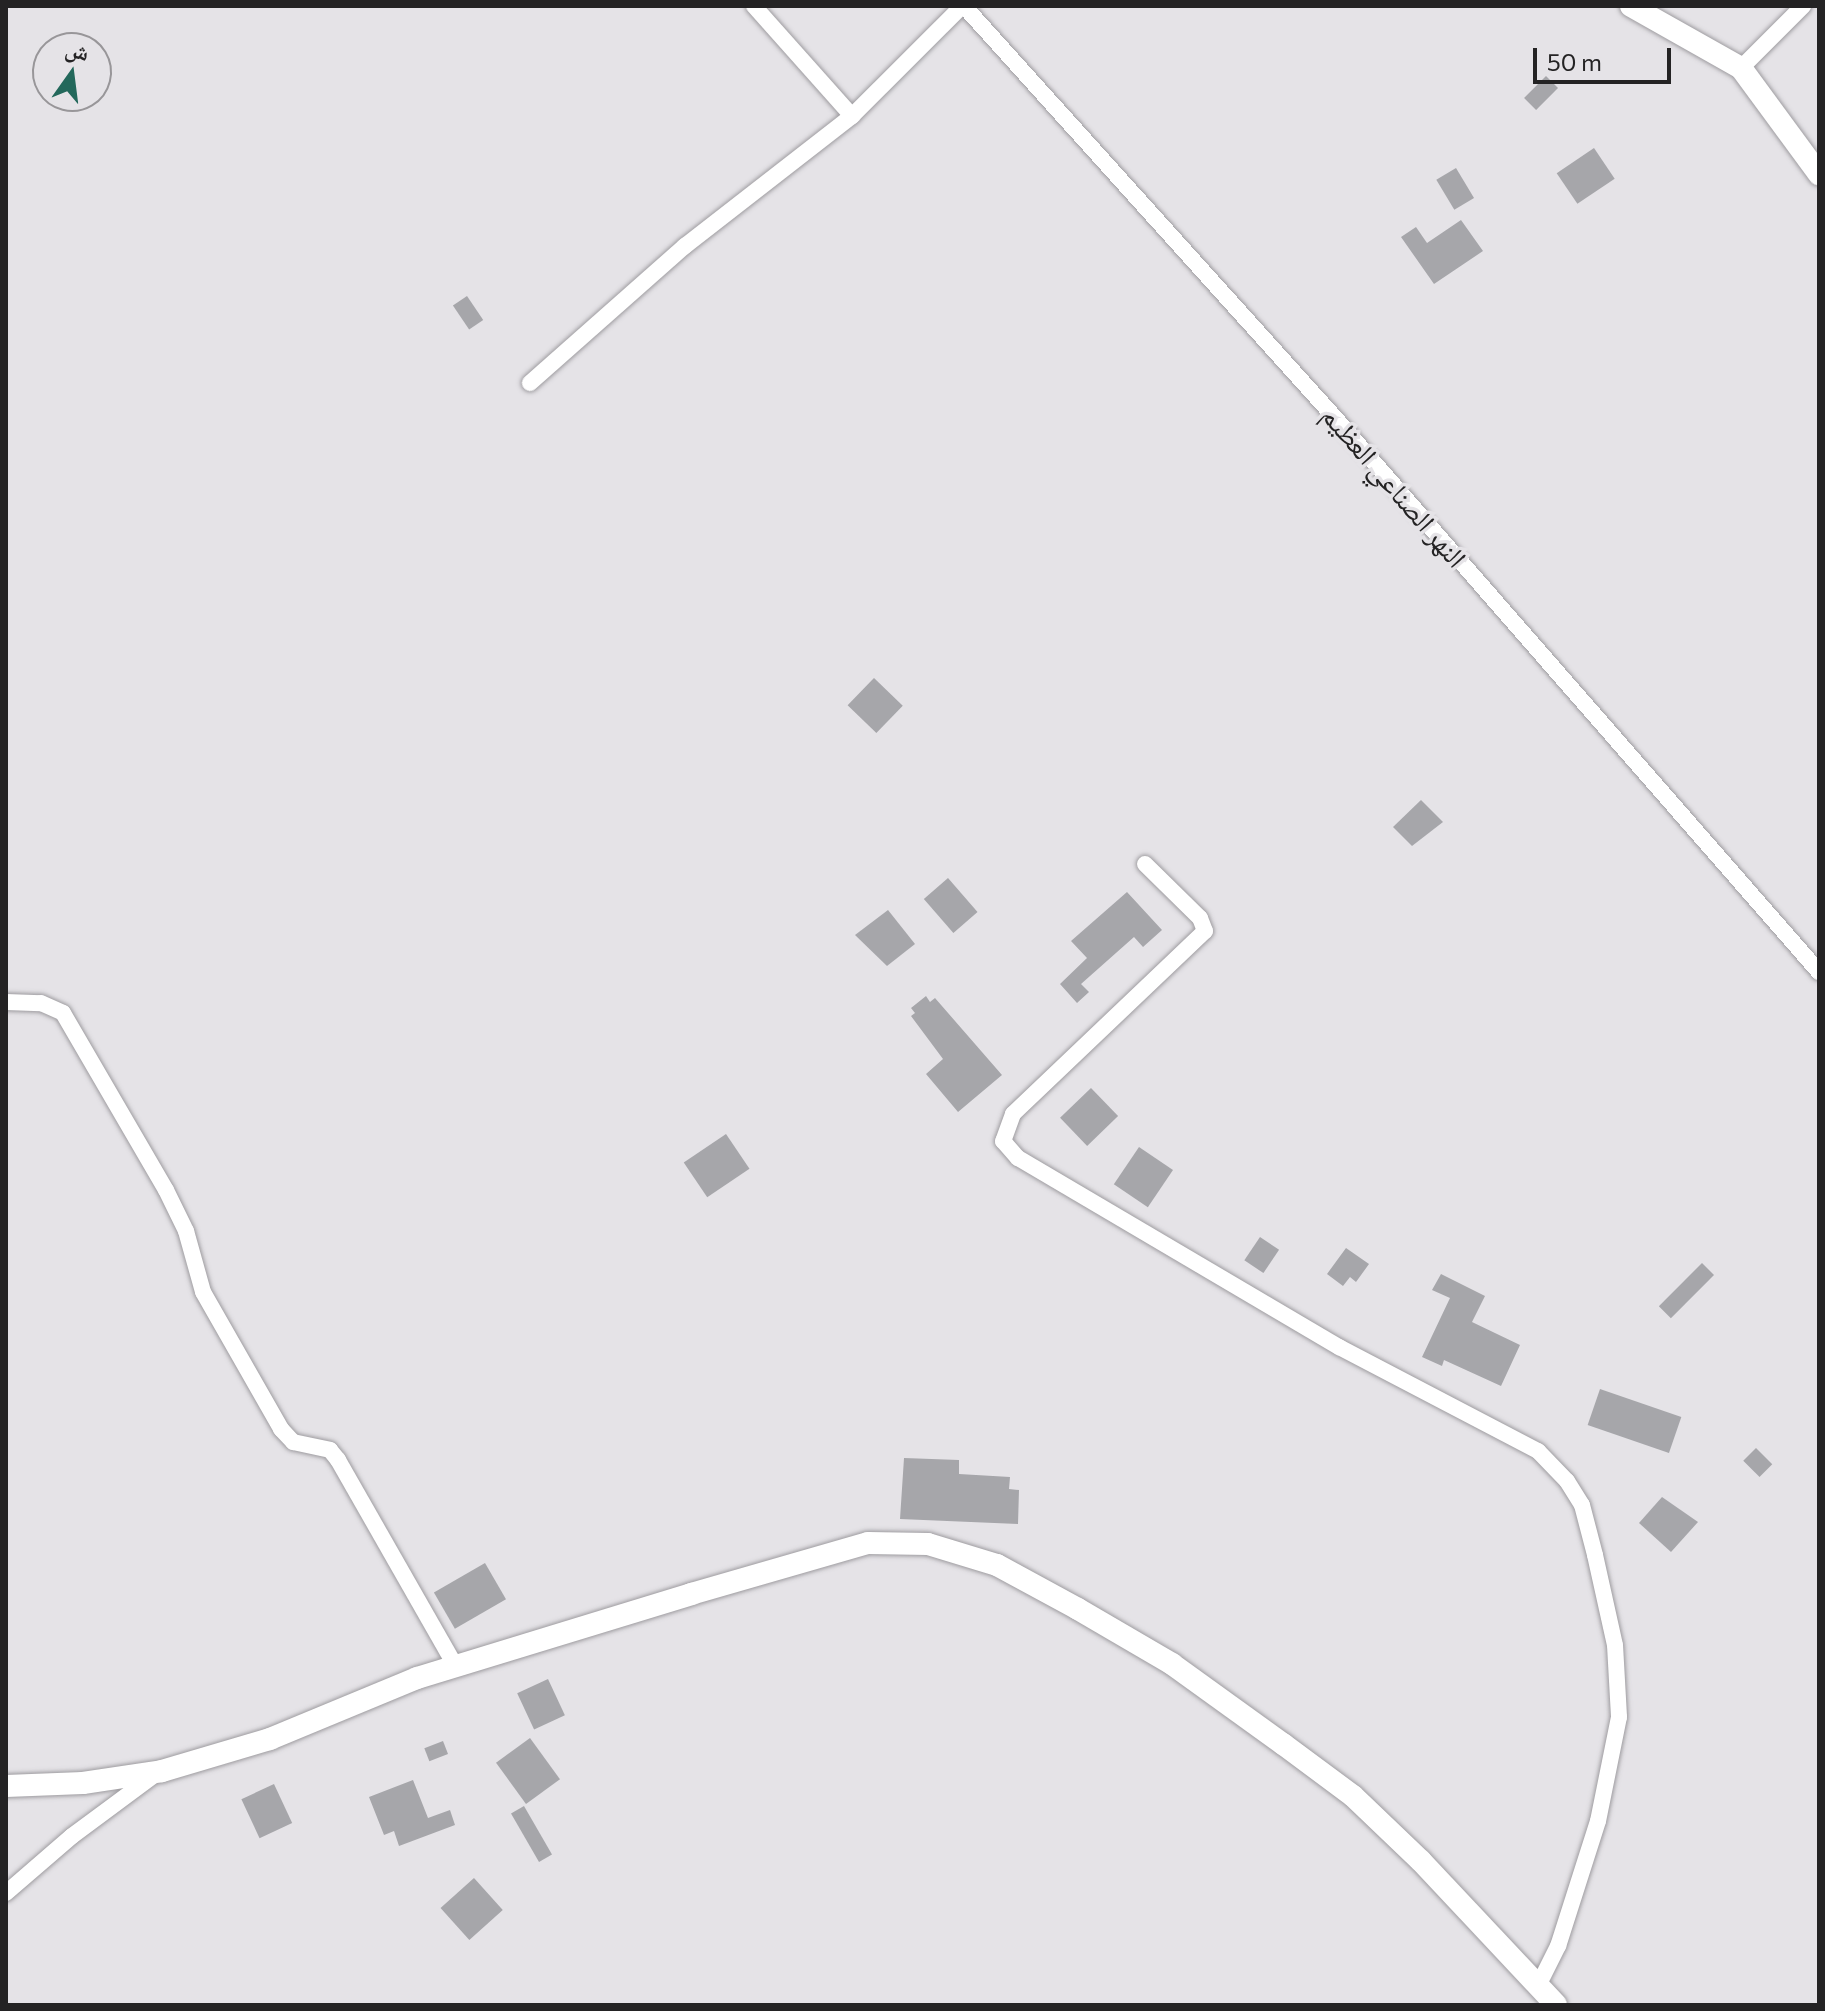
<!DOCTYPE html>
<html>
<head>
<meta charset="utf-8">
<style>
  body { margin:0 }
  #map { position:relative; width:1825px; height:2011px; overflow:hidden; background:#e5e3e7; font-family:Commissioner,"Noto Naskh Arabic",sans-serif }
  div>[style] { position:absolute }
  .building>* { inset:0; background:#a6a6aa; transform-origin:0 0 }
  .roads { filter:drop-shadow(0 0 2px #9e9ca0) drop-shadow(0 0 2px #9e9ca0) }
  .street>* { height:16px; margin:-8px; padding:0 8px; transform-origin:8px; border-radius:8px; background:#fff }
  .secondary>* { height:22px; margin:-11px; padding:0 11px; transform-origin:11px; border-radius:11px; background:#fff }
  span { translate:-50% -50%; white-space:nowrap; text-align:center; line-height:1.15; -webkit-text-stroke:7px #e5e3e7; paint-order:stroke }
  .street-label { font-size:28px; color:#242324 }
  .frame { position:absolute; inset:0; border:8px solid #242324; pointer-events:none }
  .north { position:absolute; left:32px; top:32px; width:80px; height:80px; box-sizing:border-box; background:#e5e3e7; border:2px solid #989699; border-radius:50%; rotate:14deg; font-size:22px; font-weight:700; line-height:32px; text-align:center; color:#242324 }
  .north::after { content:''; display:block; margin:auto; width:28px; height:36px; background:#23685b; clip-path:polygon(50% 0,100% 100%,50% 72%,0 100%) }
  .scale { position:absolute; left:1533px; top:48px; width:138px; height:36px; box-sizing:border-box; border:4px solid #242324; border-top:0; padding-left:10px; font-size:24px; line-height:28px; white-space:nowrap; color:#242324; -webkit-text-stroke:6px #e5e3e7; paint-order:stroke }
</style>
</head>
<body>
<div id="map">
  <div class="building">
    <i style="left:1546px;top:76px;width:17px;height:31px;rotate:45deg"></i>
    <i style="left:1594px;top:148px;width:37px;height:45px;rotate:56deg"></i>
    <i style="left:1456px;top:168px;width:35px;height:23px;rotate:59deg"></i>
    <i style="clip-path:polygon(1461px 220px,1483px 251px,1434px 284px,1401px 237px,1416px 227px,1427px 243px)"></i>
    <i style="left:467px;top:296px;width:29px;height:17px;rotate:56deg"></i>
    <i style="left:874px;top:678px;width:40px;height:38px;rotate:44deg"></i>
    <i style="clip-path:polygon(1421px 800px,1443px 822px,1412px 846px,1393px 827px)"></i>
    <i style="left:948px;top:878px;width:45px;height:32px;rotate:49deg"></i>
    <i style="clip-path:polygon(1127px 892px,1162px 930px,1143px 947px,1134px 937px,1081px 984px,1089px 992px,1077px 1003px,1060px 984px,1087px 958px,1071px 941px)"></i>
    <i style="clip-path:polygon(888px 910px,915px 944px,887px 966px,855px 935px)"></i>
    <i style="clip-path:polygon(926px 996px,930px 1002px,935px 998px,1002px 1075px,958px 1112px,926px 1074px,943px 1059px,911px 1016px,915px 1013px,911px 1008px)"></i>
    <i style="left:1091px;top:1088px;width:39px;height:43px;rotate:46deg"></i>
    <i style="left:726px;top:1134px;width:42px;height:51px;rotate:56deg"></i>
    <i style="left:1139px;top:1147px;width:41px;height:45px;rotate:34deg"></i>
    <i style="left:1260px;top:1237px;width:23px;height:28px;rotate:34deg"></i>
    <i style="clip-path:polygon(1346px 1248px,1369px 1264px,1356px 1282px,1350px 1277px,1343px 1286px,1327px 1274px)"></i>
    <i style="left:1702px;top:1263px;width:17px;height:61px;rotate:45deg"></i>
    <i style="clip-path:polygon(1441px 1274px,1485px 1296px,1472px 1322px,1520px 1345px,1501px 1386px,1444px 1360px,1442px 1366px,1422px 1357px,1450px 1298px,1432px 1290px)"></i>
    <i style="left:1600px;top:1389px;width:86px;height:38px;rotate:19deg"></i>
    <i style="left:1756px;top:1448px;width:23px;height:18px;rotate:45deg"></i>
    <i style="clip-path:polygon(904px 1458px,959px 1460px,959px 1474px,1010px 1477px,1009px 1489px,1019px 1490px,1018px 1524px,900px 1519px)"></i>
    <i style="clip-path:polygon(1662px 1497px,1698px 1522px,1671px 1552px,1639px 1523px)"></i>
    <i style="left:485px;top:1563px;width:42px;height:59px;rotate:60deg"></i>
    <i style="left:548px;top:1679px;width:40px;height:34px;rotate:65deg"></i>
    <i style="left:530px;top:1738px;width:51px;height:42px;rotate:54deg"></i>
    <i style="left:443px;top:1741px;width:14px;height:20px;rotate:69deg"></i>
    <i style="clip-path:polygon(413px 1780px,428px 1818px,450px 1810px,455px 1825px,399px 1846px,394px 1831px,384px 1835px,369px 1797px)"></i>
    <i style="left:274px;top:1784px;width:43px;height:36px;rotate:65deg"></i>
    <i style="left:524px;top:1806px;width:56px;height:15px;rotate:60deg"></i>
    <i style="left:474px;top:1878px;width:43px;height:45px;rotate:48deg"></i>
  </div>
  <div class="roads">
    <div class="street">
      <i style="left:754px;top:6px;width:147px;rotate:48.3deg"></i>
      <i style="left:964px;top:6px;width:557px;rotate:47.98deg"></i>
      <i style="left:1337px;top:420px;width:733px;rotate:48.87deg"></i>
      <i style="left:1741px;top:68px;width:88px;rotate:-45deg"></i>
      <i style="left:530px;top:383px;width:207px;rotate:-41.5deg"></i>
      <i style="left:685px;top:246px;width:212px;rotate:-37.9deg"></i>
      <i style="left:852px;top:116px;width:156px;rotate:-45deg"></i>
      <i style="left:1145px;top:864px;width:77px;rotate:44.5deg"></i>
      <i style="left:1200px;top:918px;width:14px;rotate:69deg"></i>
      <i style="left:1205px;top:931px;width:265px;rotate:136.4deg"></i>
      <i style="left:1013px;top:1114px;width:29px;rotate:110deg"></i>
      <i style="left:1003px;top:1141px;width:23px;rotate:49deg"></i>
      <i style="left:1018px;top:1158px;width:373px;rotate:30.5deg"></i>
      <i style="left:1339px;top:1347px;width:225px;rotate:27.6deg"></i>
      <i style="left:1538px;top:1451px;width:42px;rotate:46deg"></i>
      <i style="left:1567px;top:1481px;width:28px;rotate:58deg"></i>
      <i style="left:1582px;top:1505px;width:52px;rotate:75.4deg"></i>
      <i style="left:1595px;top:1555px;width:92px;rotate:77.5deg"></i>
      <i style="left:1615px;top:1645px;width:72px;rotate:86.8deg"></i>
      <i style="left:1619px;top:1717px;width:106px;rotate:101.4deg"></i>
      <i style="left:1598px;top:1821px;width:131px;rotate:107.7deg"></i>
      <i style="left:1558px;top:1946px;width:42px;rotate:116.6deg"></i>
      <i style="left:6px;top:1002px;width:35px;rotate:2deg"></i>
      <i style="left:41px;top:1003px;width:24px;rotate:24deg"></i>
      <i style="left:63px;top:1013px;width:205px;rotate:59.8deg"></i>
      <i style="left:166px;top:1190px;width:46px;rotate:64deg"></i>
      <i style="left:186px;top:1231px;width:63px;rotate:74.4deg"></i>
      <i style="left:203px;top:1292px;width:158px;rotate:60.3deg"></i>
      <i style="left:281px;top:1429px;width:18px;rotate:47deg"></i>
      <i style="left:293px;top:1442px;width:38px;rotate:12deg"></i>
      <i style="left:330px;top:1450px;width:13px;rotate:51deg"></i>
      <i style="left:338px;top:1460px;width:238px;rotate:60.3deg"></i>
      <i style="left:6px;top:1893px;width:87px;rotate:-40.8deg"></i>
      <i style="left:72px;top:1836px;width:101px;rotate:-36.5deg"></i>
    </div>
    <div class="secondary">
      <i style="left:1631px;top:6px;width:126px;rotate:29.4deg"></i>
      <i style="left:1741px;top:68px;width:132px;rotate:53.7deg"></i>
      <i style="left:6px;top:1786px;width:77px;rotate:-2.2deg"></i>
      <i style="left:83px;top:1783px;width:80px;rotate:-8.6deg"></i>
      <i style="left:162px;top:1771px;width:113px;rotate:-16.5deg"></i>
      <i style="left:270px;top:1739px;width:159px;rotate:-22.5deg"></i>
      <i style="left:417px;top:1678px;width:287px;rotate:-17deg"></i>
      <i style="left:691px;top:1594px;width:184px;rotate:-16.1deg"></i>
      <i style="left:868px;top:1543px;width:60px;rotate:1deg"></i>
      <i style="left:928px;top:1544px;width:72px;rotate:16.9deg"></i>
      <i style="left:997px;top:1565px;width:92px;rotate:28.5deg"></i>
      <i style="left:1078px;top:1609px;width:109px;rotate:30.3deg"></i>
      <i style="left:1172px;top:1664px;width:137px;rotate:35.8deg"></i>
      <i style="left:1283px;top:1744px;width:87px;rotate:36.6deg"></i>
      <i style="left:1353px;top:1796px;width:94px;rotate:43.7deg"></i>
      <i style="left:1421px;top:1861px;width:197px;rotate:46.8deg"></i>
    </div>
  </div>
  <div class="street-label">
    <span style="left:1395px;top:486px;rotate:49deg">النهر الصناعي العظيم</span>
  </div>
  <div class="frame"></div>
  <div class="north">ش</div>
  <div class="scale">50 m</div>
</div>
</body>
</html>
